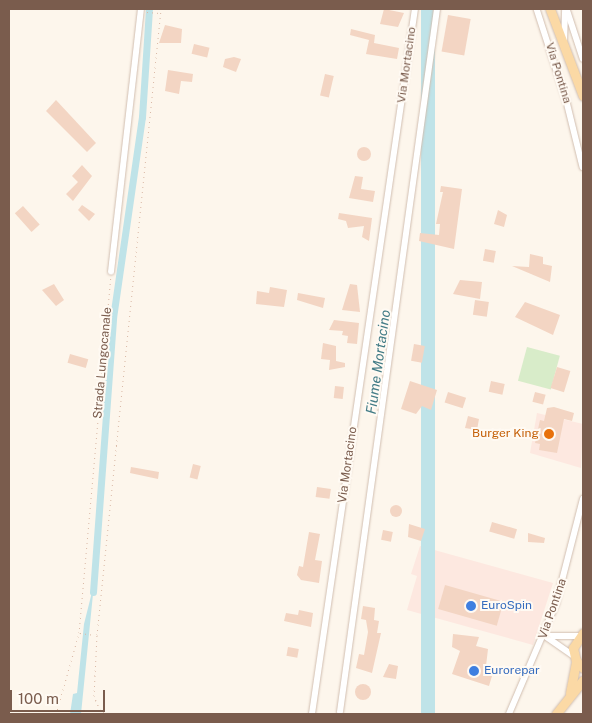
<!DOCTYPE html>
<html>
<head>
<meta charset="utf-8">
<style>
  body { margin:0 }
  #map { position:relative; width:592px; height:723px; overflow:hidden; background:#fdf6ec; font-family:"Public Sans",sans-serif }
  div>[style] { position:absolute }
  .commercial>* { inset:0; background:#fde8e0 }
  .green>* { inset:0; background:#d8ecc9; transform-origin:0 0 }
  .water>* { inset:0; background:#bfe3e8; transform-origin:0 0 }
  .canal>* { height:7px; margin:-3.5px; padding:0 3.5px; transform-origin:3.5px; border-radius:3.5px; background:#bfe3e8 }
  .building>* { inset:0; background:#f3d5c3; transform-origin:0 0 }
  .round { border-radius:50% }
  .path>* { height:1px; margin-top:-0.5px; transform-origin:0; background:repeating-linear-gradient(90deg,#d9b8a5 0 1px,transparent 0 5px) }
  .roads { filter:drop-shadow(0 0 1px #d1beb0) drop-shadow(0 0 1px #d1beb0) }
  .street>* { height:5.5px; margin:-2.75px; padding:0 2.75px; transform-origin:2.75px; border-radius:2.75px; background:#fff }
  .primary>* { height:9px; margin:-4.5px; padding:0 4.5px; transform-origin:4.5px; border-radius:4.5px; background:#fbd9a5 }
  .dots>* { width:14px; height:14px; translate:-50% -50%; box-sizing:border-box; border:2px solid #fffaf3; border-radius:50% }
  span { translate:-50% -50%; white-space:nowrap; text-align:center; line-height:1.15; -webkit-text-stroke:4px #fffaf3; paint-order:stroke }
  .street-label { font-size:12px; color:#7a5c4d }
  .food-label { font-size:12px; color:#c56008 }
  .right { translate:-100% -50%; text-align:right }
  .shop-label { font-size:12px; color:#366cbe }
  .left { translate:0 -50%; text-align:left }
  .water-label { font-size:14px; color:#437c86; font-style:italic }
  .frame { position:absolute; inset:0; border:10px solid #7a5c4d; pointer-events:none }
  .scale { position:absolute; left:10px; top:690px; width:95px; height:22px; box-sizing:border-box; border:2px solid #7a5c4d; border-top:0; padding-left:6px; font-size:15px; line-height:18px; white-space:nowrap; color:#7a5c4d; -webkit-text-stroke:4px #fffaf3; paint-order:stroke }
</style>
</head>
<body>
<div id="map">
  <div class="commercial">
    <i style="clip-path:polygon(537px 413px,583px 424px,581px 468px,530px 453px)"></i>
    <i style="clip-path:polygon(420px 546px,553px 583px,533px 645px,407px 610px,417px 576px,411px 574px)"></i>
  </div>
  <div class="green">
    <i style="left:527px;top:347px;width:34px;height:35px;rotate:15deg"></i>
  </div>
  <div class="water">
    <i style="left:421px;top:9px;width:14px;height:712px"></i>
    <i style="clip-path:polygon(94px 584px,81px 714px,70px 714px,73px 694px,77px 693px,84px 624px)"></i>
  </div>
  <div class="canal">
    <i style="left:93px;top:592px;width:275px;rotate:-85.8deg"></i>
    <i style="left:113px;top:318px;width:203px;rotate:-81.8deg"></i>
    <i style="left:142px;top:117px;width:108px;rotate:-86.3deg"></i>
  </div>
  <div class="building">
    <i style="clip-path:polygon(384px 9px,404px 13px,398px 27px,380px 24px)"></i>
    <i style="left:448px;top:15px;width:23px;height:37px;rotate:10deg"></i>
    <i style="clip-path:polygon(165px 25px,182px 29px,181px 43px,159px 43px)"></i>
    <i style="clip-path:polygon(351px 29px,375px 35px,374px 43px,399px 48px,397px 59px,366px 54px,369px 40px,350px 35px)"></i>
    <i style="left:194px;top:44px;width:16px;height:10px;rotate:14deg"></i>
    <i style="clip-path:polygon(234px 57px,241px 59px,236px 72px,223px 67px,225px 59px)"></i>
    <i style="clip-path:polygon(168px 70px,193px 74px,192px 82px,181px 81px,179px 94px,165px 91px)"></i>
    <i style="left:325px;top:74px;width:9px;height:22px;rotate:13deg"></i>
    <i style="clip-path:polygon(56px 100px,96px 143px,87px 152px,46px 111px)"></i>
    <i class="round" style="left:357px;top:147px;width:14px;height:14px"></i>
    <i style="clip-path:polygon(82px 165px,92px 176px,73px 201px,66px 194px,78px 182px,72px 176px)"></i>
    <i style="clip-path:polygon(355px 176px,363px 177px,361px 189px,375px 191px,373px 202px,349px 198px)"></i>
    <i style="clip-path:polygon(441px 186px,462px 189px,454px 249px,419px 241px,420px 233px,439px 235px,440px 224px,436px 224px,443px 192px,440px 192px)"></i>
    <i style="clip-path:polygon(82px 205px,95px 214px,89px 221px,78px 210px)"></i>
    <i style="left:23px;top:206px;width:25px;height:11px;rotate:48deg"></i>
    <i style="clip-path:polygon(498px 210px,507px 215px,504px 227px,494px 224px)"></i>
    <i style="clip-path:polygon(339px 213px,372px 218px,369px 241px,362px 237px,364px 226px,348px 228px,346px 221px,338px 219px)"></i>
    <i style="left:485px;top:249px;width:11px;height:12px;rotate:10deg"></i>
    <i style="clip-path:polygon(530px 254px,543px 257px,543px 264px,552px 266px,550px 282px,512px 266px,529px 267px)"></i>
    <i style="clip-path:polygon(460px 280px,482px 282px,480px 299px,453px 294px)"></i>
    <i style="clip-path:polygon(54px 284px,64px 300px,56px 306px,42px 290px)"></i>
    <i style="clip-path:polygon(350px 284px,357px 285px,360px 312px,342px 310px)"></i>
    <i style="clip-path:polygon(270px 287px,287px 290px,284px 307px,256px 304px,257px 291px,269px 293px)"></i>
    <i style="clip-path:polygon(298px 293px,325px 298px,323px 308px,297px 300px)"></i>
    <i style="left:475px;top:300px;width:14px;height:15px;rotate:8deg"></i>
    <i style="clip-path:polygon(525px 302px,560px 315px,553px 335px,515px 317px)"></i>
    <i style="clip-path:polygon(334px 320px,359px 323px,357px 344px,347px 343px,348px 336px,342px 335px,343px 331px,329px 330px)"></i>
    <i style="clip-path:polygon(323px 343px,336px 346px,336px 361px,345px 363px,345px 367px,329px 370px,330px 360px,321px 359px)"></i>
    <i style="left:414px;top:344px;width:11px;height:17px;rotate:10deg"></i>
    <i style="left:70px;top:354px;width:19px;height:9px;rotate:16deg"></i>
    <i style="left:557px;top:367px;width:14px;height:22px;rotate:17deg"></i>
    <i style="clip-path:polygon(410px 381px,437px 390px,431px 410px,422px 406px,416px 414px,401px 409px)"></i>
    <i style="left:491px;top:381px;width:14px;height:11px;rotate:12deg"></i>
    <i style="left:335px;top:386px;width:9px;height:12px;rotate:6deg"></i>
    <i style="left:448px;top:392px;width:19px;height:11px;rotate:18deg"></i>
    <i style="left:535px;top:392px;width:11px;height:10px;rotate:15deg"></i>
    <i style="clip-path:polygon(554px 407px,574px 413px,572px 421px,564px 419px,557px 453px,539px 450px,540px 444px,535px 443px,540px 420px,544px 421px,547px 408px)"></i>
    <i style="clip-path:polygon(468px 416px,479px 419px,477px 430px,465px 428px)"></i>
    <i style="left:193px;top:464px;width:8px;height:14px;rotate:14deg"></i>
    <i style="clip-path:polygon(131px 467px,159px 472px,158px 479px,130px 473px)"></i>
    <i style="left:317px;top:487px;width:14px;height:10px;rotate:8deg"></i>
    <i class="round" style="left:390px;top:505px;width:12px;height:12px"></i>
    <i style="left:492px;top:522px;width:26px;height:10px;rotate:16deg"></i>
    <i style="clip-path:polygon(409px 524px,425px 529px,421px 541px,408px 537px)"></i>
    <i style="left:383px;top:530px;width:10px;height:10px;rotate:11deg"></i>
    <i style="clip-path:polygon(309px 532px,320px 534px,315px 560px,322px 561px,319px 583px,301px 580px,297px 575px,299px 566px,303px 567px)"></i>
    <i style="clip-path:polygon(528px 533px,545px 538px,544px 543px,528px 542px)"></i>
    <i style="left:445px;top:585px;width:61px;height:25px;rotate:16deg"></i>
    <i style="clip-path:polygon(363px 606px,375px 608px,374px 620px,379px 621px,377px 633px,381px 633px,372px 673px,356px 668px,359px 654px,364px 655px,368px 632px,366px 620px,361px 619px)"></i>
    <i style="clip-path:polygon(299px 610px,313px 613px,311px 627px,284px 621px,286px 613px,298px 615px)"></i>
    <i style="clip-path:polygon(453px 634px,479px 637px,476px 646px,488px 649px,486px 666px,494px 669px,489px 686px,452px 674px,460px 651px,452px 647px)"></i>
    <i style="left:288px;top:647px;width:11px;height:9px;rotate:10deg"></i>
    <i style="clip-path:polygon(389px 664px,398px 666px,396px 679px,383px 677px)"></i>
    <i class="round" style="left:355px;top:684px;width:16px;height:16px"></i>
  </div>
  <div class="path">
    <i style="left:147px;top:12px;width:13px;rotate:4deg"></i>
    <i style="left:80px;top:633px;width:15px;rotate:8deg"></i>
    <i style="left:56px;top:714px;width:84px;rotate:-74.1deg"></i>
    <i style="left:79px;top:633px;width:357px;rotate:-84.9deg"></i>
    <i style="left:109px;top:714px;width:10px;rotate:-156deg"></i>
    <i style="left:100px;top:710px;width:15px;rotate:-113deg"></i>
    <i style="left:94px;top:696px;width:61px;rotate:-87.2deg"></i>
    <i style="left:97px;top:635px;width:629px;rotate:-84.16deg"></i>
  </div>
  <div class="roads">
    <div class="street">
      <i style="left:537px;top:9px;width:98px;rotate:72.1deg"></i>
      <i style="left:567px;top:102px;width:67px;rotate:76.2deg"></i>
      <i style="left:567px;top:9px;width:52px;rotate:71.9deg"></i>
      <i style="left:564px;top:42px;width:33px;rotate:-88deg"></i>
      <i style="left:111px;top:272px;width:265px;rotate:-83.5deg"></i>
      <i style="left:544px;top:635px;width:35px;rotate:35deg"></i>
      <i style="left:549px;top:636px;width:30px"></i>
      <i style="left:340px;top:712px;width:710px;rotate:-82.14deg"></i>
      <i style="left:312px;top:714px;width:712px;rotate:-81.69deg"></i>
      <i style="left:509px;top:714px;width:120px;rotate:-66.9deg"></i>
      <i style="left:556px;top:604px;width:108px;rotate:-75.6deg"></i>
    </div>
    <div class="primary">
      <i style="left:550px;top:9px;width:93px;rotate:69.2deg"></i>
      <i style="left:583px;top:633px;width:18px;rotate:124deg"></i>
      <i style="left:573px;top:648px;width:13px;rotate:77deg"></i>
      <i style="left:576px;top:661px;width:10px;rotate:45deg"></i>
      <i style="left:570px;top:693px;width:33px;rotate:-79deg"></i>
      <i style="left:556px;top:714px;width:43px;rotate:-51.5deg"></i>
    </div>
  </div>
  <div class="dots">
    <i style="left:549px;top:434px;background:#e8710a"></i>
    <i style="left:471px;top:606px;background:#3f7fe0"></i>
    <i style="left:474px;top:671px;background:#3f7fe0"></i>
  </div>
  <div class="street-label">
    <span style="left:407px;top:65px;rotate:-82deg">Via Mortacino</span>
    <span style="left:558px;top:73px;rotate:73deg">Via Pontina</span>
    <span style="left:103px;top:363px;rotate:-85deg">Strada Lungocanale</span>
    <span style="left:348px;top:465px;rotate:-82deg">Via Mortacino</span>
    <span style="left:553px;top:609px;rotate:-71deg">Via Pontina</span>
  </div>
  <div class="food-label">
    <span class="right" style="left:539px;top:434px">Burger King</span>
  </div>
  <div class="shop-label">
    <span class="left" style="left:481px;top:606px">EuroSpin</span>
    <span class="left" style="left:484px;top:671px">Eurorepar</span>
  </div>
  <div class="water-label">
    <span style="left:378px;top:362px;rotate:-82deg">Fiume Mortacino</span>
  </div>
  <div class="frame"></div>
  <div class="scale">100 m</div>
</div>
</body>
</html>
